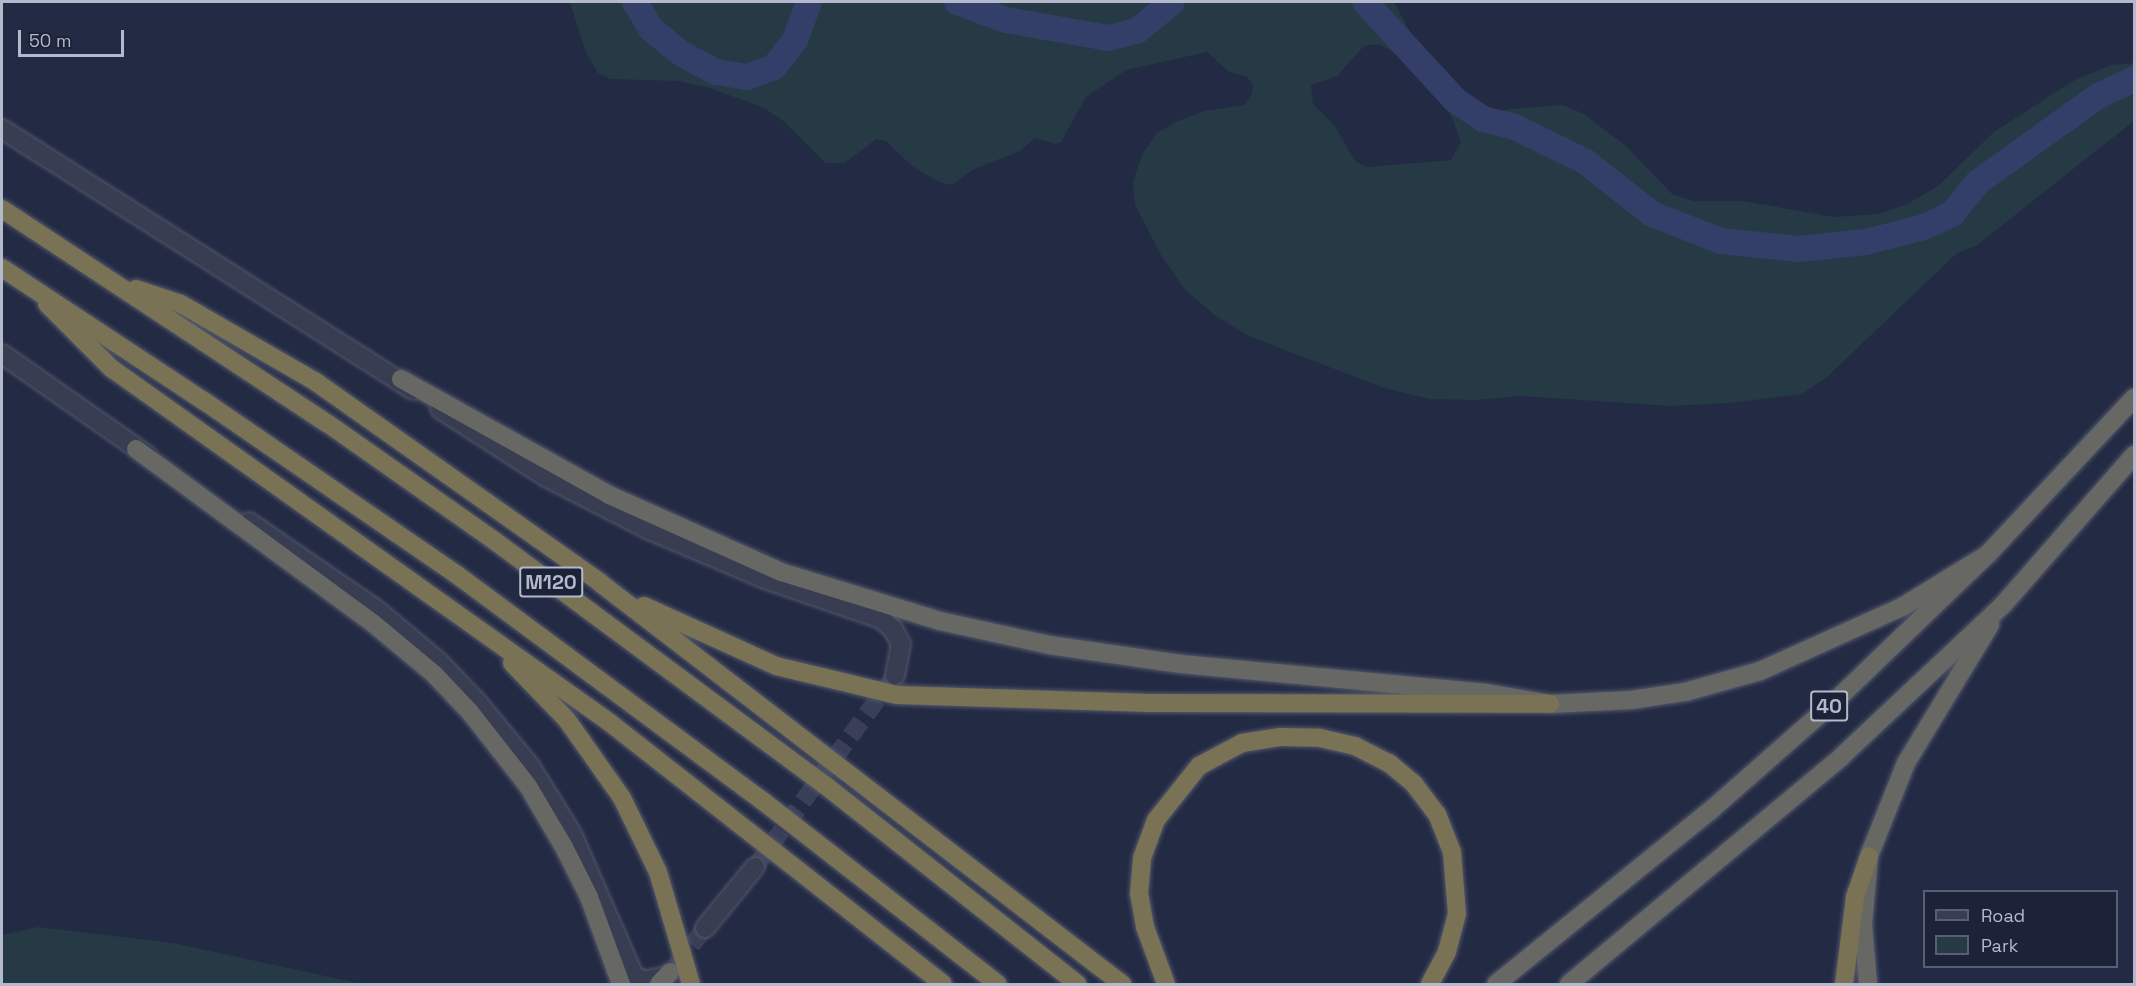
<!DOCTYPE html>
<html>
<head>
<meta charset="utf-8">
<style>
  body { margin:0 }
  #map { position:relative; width:2136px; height:986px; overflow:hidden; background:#232a43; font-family:"Space Grotesk",sans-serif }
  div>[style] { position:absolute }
  .green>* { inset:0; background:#253a44 }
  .river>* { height:26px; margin:-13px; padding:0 13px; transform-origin:13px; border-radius:13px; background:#343f69 }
  .tertiary-tunnel>* { height:18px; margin-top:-9px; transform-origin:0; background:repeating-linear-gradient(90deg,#393f58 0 18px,transparent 0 27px) }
  .roads { filter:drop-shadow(0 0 2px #52586c) drop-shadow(0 0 2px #52586c) }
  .tertiary>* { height:18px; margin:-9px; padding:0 9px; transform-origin:9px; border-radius:9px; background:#383d52 }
  .trunk>* { height:18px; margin:-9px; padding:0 9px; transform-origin:9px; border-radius:9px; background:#676763 }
  .motorway>* { height:18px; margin:-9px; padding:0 9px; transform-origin:9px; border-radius:9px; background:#797254 }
  span { translate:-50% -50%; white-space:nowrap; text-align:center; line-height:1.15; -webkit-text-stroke:4.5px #1c2237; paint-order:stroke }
  .shield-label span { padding:2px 4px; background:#1c2237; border:2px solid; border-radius:4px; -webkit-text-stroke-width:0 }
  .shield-label { font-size:20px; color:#b4b9cc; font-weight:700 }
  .frame { position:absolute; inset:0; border:3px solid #b4b9cc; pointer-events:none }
  .legend { position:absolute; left:1923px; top:890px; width:195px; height:78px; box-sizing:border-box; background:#1c2237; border:2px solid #595e73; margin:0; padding:8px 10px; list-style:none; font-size:18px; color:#b4b9cc }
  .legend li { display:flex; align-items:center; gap:12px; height:30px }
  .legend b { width:30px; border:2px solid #595e73 }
  .scale { position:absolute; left:18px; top:30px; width:106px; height:27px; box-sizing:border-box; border:3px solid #b4b9cc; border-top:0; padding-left:8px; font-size:18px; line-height:21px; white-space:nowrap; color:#b4b9cc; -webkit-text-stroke:4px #1c2237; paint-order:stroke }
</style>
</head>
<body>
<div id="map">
  <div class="green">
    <i style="clip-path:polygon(evenodd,570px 2px,1394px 2px,1418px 47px,1474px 104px,1488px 111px,1563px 105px,1584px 114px,1626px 146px,1672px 194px,1693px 201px,1743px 201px,1833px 217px,1879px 214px,1907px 204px,1938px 186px,1994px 132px,2073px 81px,2111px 65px,2134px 63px,2134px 121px,1977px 245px,1956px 254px,1827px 377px,1802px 394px,1729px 403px,1671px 406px,1520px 396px,1476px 400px,1429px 399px,1384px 388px,1251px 337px,1217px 317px,1185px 290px,1161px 255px,1135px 205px,1133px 181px,1142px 155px,1157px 133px,1178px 121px,1204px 111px,1245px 105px,1251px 96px,1253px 85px,1246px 76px,1229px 72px,1207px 52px,1126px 70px,1086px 97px,1061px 142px,1055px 144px,1035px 138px,1020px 151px,974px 169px,952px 185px,939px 182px,912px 166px,886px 141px,876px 139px,845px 163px,826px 163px,782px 120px,764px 108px,710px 88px,678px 81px,611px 79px,598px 73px,586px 53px,570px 2px,1379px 44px,1399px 56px,1451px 115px,1461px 142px,1451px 160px,1367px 167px,1355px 161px,1334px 125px,1313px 104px,1311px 85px,1337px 76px,1364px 46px,1379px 44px)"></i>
    <i style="clip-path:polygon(38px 927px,173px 943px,362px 984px,2px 984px,2px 935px)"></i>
  </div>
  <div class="river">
    <i style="left:635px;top:2px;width:31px;rotate:59deg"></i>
    <i style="left:651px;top:29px;width:40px;rotate:39deg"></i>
    <i style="left:682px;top:54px;width:38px;rotate:28deg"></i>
    <i style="left:716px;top:72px;width:31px;rotate:9deg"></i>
    <i style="left:747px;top:77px;width:29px;rotate:-20deg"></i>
    <i style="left:774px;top:67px;width:34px;rotate:-52deg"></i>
    <i style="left:795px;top:40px;width:40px;rotate:-69.8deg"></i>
    <i style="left:957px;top:2px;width:52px;rotate:20.2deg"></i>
    <i style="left:1006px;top:20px;width:104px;rotate:10deg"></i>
    <i style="left:1108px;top:38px;width:30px;rotate:-14deg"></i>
    <i style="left:1137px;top:31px;width:45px;rotate:-39.6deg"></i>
    <i style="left:1365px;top:2px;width:133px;rotate:47.4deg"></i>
    <i style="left:1455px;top:100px;width:34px;rotate:34deg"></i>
    <i style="left:1483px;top:119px;width:33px;rotate:14deg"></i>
    <i style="left:1515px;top:127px;width:79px;rotate:26.2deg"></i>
    <i style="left:1586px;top:162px;width:84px;rotate:38.2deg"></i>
    <i style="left:1652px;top:214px;width:74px;rotate:21.4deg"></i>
    <i style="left:1721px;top:241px;width:78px;rotate:5.9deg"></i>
    <i style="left:1799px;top:249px;width:67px;rotate:-6deg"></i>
    <i style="left:1866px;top:242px;width:60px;rotate:-14.5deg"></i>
    <i style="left:1924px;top:227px;width:31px;rotate:-25deg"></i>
    <i style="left:1952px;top:214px;width:41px;rotate:-50.9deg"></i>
    <i style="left:1978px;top:182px;width:148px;rotate:-35.6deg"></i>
    <i style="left:2098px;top:96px;width:40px;rotate:-25deg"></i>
  </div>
  <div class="tertiary-tunnel">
    <i style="left:755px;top:867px;width:238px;rotate:-53.9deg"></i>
    <i style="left:675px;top:966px;width:48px;rotate:-51.7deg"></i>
  </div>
  <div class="roads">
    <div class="tertiary">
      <i style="left:2px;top:129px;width:487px;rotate:32.4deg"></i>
      <i style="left:2px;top:354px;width:178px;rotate:34.9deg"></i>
      <i style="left:440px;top:409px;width:126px;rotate:32.7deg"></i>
      <i style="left:546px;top:477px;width:114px;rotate:27.2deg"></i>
      <i style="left:647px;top:529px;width:128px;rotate:23deg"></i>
      <i style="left:765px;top:579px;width:123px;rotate:19deg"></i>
      <i style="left:881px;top:619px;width:16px;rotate:40deg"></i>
      <i style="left:893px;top:629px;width:17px;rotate:62deg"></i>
      <i style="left:901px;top:644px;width:32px;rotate:101deg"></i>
      <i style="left:249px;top:522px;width:155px;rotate:34.5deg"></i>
      <i style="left:377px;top:610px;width:81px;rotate:40deg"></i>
      <i style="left:439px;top:662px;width:57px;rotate:46.4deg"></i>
      <i style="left:478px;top:703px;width:82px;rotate:50.5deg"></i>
      <i style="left:530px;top:766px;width:80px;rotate:58.3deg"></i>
      <i style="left:572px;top:834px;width:155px;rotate:66.4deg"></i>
      <i style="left:634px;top:976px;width:12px;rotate:24deg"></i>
      <i style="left:645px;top:981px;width:22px;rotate:-13deg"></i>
      <i style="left:705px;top:928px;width:79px;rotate:-50.7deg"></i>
    </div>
    <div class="trunk">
      <i style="left:401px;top:379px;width:238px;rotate:29.1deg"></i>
      <i style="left:609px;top:495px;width:188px;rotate:24.1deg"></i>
      <i style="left:781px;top:572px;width:166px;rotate:17.1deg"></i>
      <i style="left:940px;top:621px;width:112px;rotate:12.4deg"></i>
      <i style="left:1049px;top:645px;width:133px;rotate:8.2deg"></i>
      <i style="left:1181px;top:664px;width:307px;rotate:5.4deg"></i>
      <i style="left:1487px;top:693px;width:64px;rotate:9.9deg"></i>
      <i style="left:1550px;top:704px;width:81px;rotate:-2.8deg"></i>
      <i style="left:1631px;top:700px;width:55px;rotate:-8.4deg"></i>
      <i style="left:1685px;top:692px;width:78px;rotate:-15.6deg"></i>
      <i style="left:1760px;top:671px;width:156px;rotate:-24.3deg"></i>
      <i style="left:1902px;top:607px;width:101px;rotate:-31.6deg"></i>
      <i style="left:136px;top:449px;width:295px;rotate:36.3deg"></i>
      <i style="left:374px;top:624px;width:78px;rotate:39.8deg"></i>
      <i style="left:434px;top:674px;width:52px;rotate:46.5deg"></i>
      <i style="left:470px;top:712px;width:94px;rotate:51.9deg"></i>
      <i style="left:528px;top:786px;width:71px;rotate:59.5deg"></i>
      <i style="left:564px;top:847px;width:56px;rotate:63.4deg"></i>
      <i style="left:589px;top:897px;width:93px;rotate:69.8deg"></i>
      <i style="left:659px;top:984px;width:16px;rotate:-47deg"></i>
      <i style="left:1496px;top:984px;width:277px;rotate:-39deg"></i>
      <i style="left:1711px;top:810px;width:162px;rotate:-41.3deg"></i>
      <i style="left:1833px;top:703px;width:215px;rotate:-43.9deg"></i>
      <i style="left:1988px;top:554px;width:214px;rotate:-46.9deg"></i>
      <i style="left:1569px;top:984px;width:354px;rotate:-39.8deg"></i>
      <i style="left:1841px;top:757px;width:221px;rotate:-43.2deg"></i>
      <i style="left:2002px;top:606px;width:201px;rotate:-48.8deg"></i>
      <i style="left:1868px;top:984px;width:59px;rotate:-94.8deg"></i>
      <i style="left:1863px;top:925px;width:69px;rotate:-85deg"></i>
      <i style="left:1869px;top:856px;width:100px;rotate:-68.3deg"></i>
      <i style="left:1906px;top:763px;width:162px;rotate:-58.7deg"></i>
    </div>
    <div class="motorway">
      <i style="left:2px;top:209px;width:389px;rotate:33.4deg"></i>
      <i style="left:327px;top:423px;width:205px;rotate:35.1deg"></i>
      <i style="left:495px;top:541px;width:412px;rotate:36.5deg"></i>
      <i style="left:826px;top:786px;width:320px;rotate:38.2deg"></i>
      <i style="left:2px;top:268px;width:242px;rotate:33.4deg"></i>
      <i style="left:204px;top:401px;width:306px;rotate:34.5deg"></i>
      <i style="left:456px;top:574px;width:383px;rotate:36.5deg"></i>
      <i style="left:764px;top:802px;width:296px;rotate:37.9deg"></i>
      <i style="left:136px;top:289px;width:47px;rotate:18.4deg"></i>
      <i style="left:181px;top:304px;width:156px;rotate:30deg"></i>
      <i style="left:316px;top:382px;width:347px;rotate:35.2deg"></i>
      <i style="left:599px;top:582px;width:660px;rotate:37.55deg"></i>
      <i style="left:47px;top:304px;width:91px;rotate:45deg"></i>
      <i style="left:111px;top:368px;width:611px;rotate:35.41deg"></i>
      <i style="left:609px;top:722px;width:424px;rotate:38.1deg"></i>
      <i style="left:644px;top:606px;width:145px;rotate:24.4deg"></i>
      <i style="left:776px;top:666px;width:124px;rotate:13.5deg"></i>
      <i style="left:897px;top:695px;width:253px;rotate:1.8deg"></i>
      <i style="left:1150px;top:703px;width:400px;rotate:0.1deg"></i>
      <i style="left:512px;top:663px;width:79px;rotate:46deg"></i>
      <i style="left:567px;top:720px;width:95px;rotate:54.8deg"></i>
      <i style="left:622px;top:798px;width:82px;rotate:64.1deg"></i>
      <i style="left:658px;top:872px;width:117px;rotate:73.6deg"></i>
      <i style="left:1166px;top:984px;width:61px;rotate:-110.2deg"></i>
      <i style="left:1145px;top:927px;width:34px;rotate:-100deg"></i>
      <i style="left:1139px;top:894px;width:36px;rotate:-85deg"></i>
      <i style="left:1142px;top:858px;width:40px;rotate:-69.8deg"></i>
      <i style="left:1156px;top:820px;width:69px;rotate:-51.5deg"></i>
      <i style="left:1199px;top:766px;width:49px;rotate:-28.1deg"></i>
      <i style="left:1242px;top:743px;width:39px;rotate:-9deg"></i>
      <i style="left:1281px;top:737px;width:39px;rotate:1deg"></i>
      <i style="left:1320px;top:738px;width:36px;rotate:13deg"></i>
      <i style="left:1355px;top:746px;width:38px;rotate:27deg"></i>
      <i style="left:1389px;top:763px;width:33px;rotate:40deg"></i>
      <i style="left:1414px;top:784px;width:38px;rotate:53deg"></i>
      <i style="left:1437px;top:814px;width:41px;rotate:68.5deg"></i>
      <i style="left:1452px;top:852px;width:62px;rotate:85.4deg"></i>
      <i style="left:1457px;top:914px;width:39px;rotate:105deg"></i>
      <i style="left:1447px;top:952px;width:36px;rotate:118deg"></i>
      <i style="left:1844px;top:984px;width:88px;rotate:-82.8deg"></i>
      <i style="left:1855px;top:897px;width:43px;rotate:-71.1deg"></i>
    </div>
  </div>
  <div class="shield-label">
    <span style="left:551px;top:582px">M120</span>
    <span style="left:1829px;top:706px">40</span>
  </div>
  <div class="frame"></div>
  <ul class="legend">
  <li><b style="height:8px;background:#383d52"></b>Road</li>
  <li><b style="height:16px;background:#253a44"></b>Park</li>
  </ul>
  <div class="scale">50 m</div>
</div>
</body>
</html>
